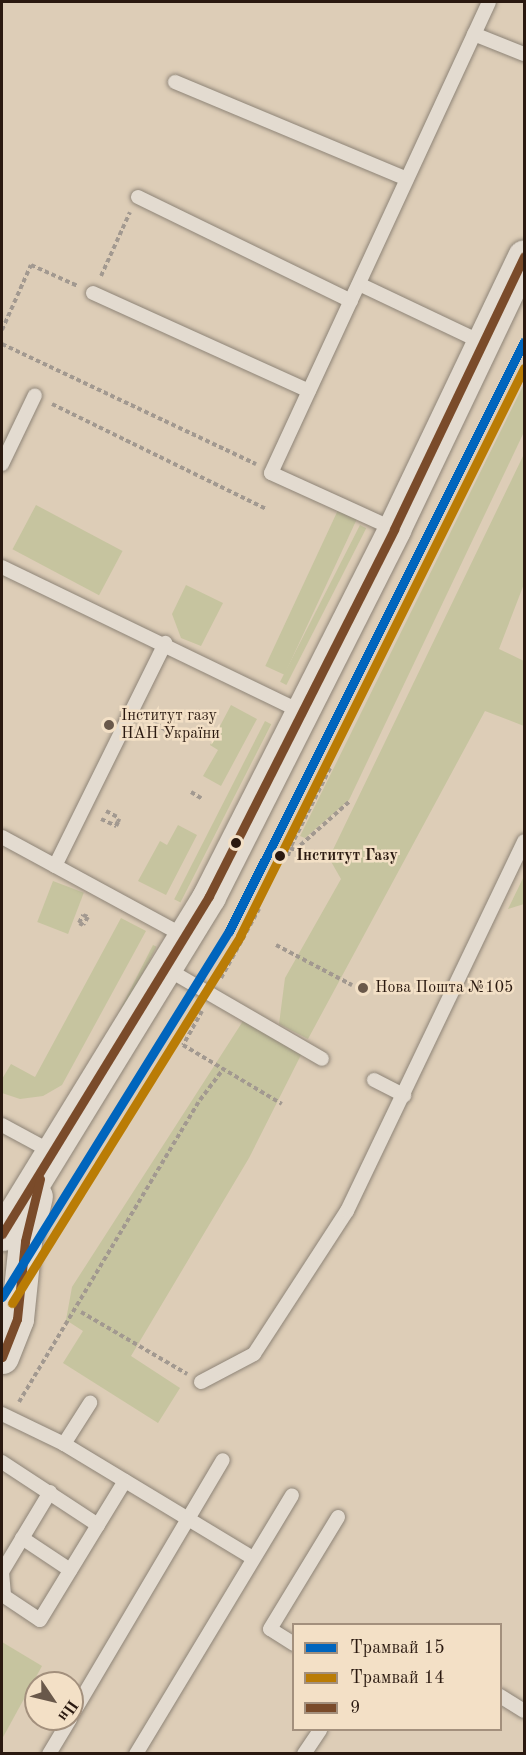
<!DOCTYPE html>
<html>
<head>
<meta charset="utf-8">
<style>
  body { margin:0 }
  #map { position:relative; width:526px; height:1755px; overflow:hidden; background:#ddcdb7; font-family:"Old Standard TT",serif }
  div>[style] { position:absolute }
  .green>* { inset:0; background:#c6c49f; transform-origin:0 0 }
  .path>* { height:4px; margin-top:-2px; transform-origin:0; background:repeating-linear-gradient(90deg,#a29990 0 4.5px,transparent 0 7.5px) }
  .roads { filter:drop-shadow(0 0 2px #8e8477) drop-shadow(0 0 2px #8e8477) }
  .lane>* { height:14px; margin:-7px; padding:0 7px; transform-origin:7px; border-radius:7px; background:#e3dbd0 }
  .secondary>* { height:33px; margin:-16.5px; padding:0 16.5px; transform-origin:16.5px; border-radius:16.5px; background:#e3dbd0 }
  .bus-1>* { height:9px; margin:-4.5px; padding:0 4.5px; transform-origin:4.5px; border-radius:4.5px; background:#7a4b2a }
  .tram-1>* { height:9px; margin:-4.5px; padding:0 4.5px; transform-origin:4.5px; border-radius:4.5px; background:#0065bd }
  .tram-2>* { height:9px; margin:-4.5px; padding:0 4.5px; transform-origin:4.5px; border-radius:4.5px; background:#ba7c05 }
  .dots>* { width:16px; height:16px; translate:-50% -50%; box-sizing:border-box; border:3px solid #f3e0c6; border-radius:50% }
  span { translate:-50% -50%; white-space:nowrap; text-align:center; line-height:1.15; -webkit-text-stroke:5px #f3e0c6; paint-order:stroke }
  .poi-label { font-size:16px; color:#2a1910 }
  .left { translate:0 -50%; text-align:left }
  .stop-label { font-size:16px; color:#2a1910; font-weight:700 }
  .frame { position:absolute; inset:0; border:3px solid #2a1910; pointer-events:none }
  .legend { position:absolute; left:292px; top:1623px; width:210px; height:108px; box-sizing:border-box; background:#f3e0c6; border:2px solid #a3907d; margin:0; padding:8px 10px; list-style:none; font-size:18px; color:#2a1910 }
  .legend li { display:flex; align-items:center; gap:12px; height:30px }
  .legend b { width:30px; border:2px solid #a3907d }
  .north { position:absolute; left:24px; top:1671px; width:60px; height:60px; box-sizing:border-box; background:#f3e0c6; border:2px solid #a3907d; border-radius:50%; rotate:125deg; font-size:16px; font-weight:700; line-height:24px; text-align:center; color:#2a1910 }
  .north::after { content:''; display:block; margin:auto; width:21px; height:27px; background:#69584a; clip-path:polygon(50% 0,100% 100%,50% 72%,0 100%) }
</style>
</head>
<body>
<div id="map">
  <div class="green">
    <i style="clip-path:polygon(524px 384px,524px 432px,349px 800px,305px 838px,300px 836px)"></i>
    <i style="clip-path:polygon(524px 454px,524px 584px,499px 649px,524px 661px,524px 726px,485px 711px,308px 1039px,279px 1024px,285px 978px,341px 879px,329px 858px)"></i>
    <i style="left:36px;top:505px;width:98px;height:50px;rotate:28deg"></i>
    <i style="left:338px;top:510px;width:21px;height:172px;rotate:25deg"></i>
    <i style="left:360px;top:525px;width:7px;height:176px;rotate:27deg"></i>
    <i style="clip-path:polygon(186px 585px,223px 603px,201px 646px,181px 638px,172px 614px)"></i>
    <i style="clip-path:polygon(231px 705px,257px 719px,221px 786px,203px 776px,218px 750px,210px 745px)"></i>
    <i style="left:265px;top:721px;width:7px;height:200px;rotate:27deg"></i>
    <i style="clip-path:polygon(178px 825px,197px 835px,166px 895px,138px 881px,160px 841px,167px 845px)"></i>
    <i style="clip-path:polygon(524px 876px,524px 904px,508px 909px)"></i>
    <i style="left:53px;top:881px;width:33px;height:44px;rotate:21deg"></i>
    <i style="clip-path:polygon(121px 918px,146px 931px,62px 1085px,43px 1096px,20px 1099px,2px 1093px,2px 1079px,11px 1064px,35px 1077px)"></i>
    <i style="left:153px;top:945px;width:4px;height:168px;rotate:27deg"></i>
    <i style="clip-path:polygon(243px 1021px,302px 1053px,249px 1158px,131px 1356px,180px 1388px,158px 1423px,63px 1363px,83px 1331px,66px 1320px,72px 1287px)"></i>
    <i style="clip-path:polygon(2px 1642px,42px 1666px,2px 1739px)"></i>
  </div>
  <div class="path">
    <i style="left:101px;top:276px;width:70px;rotate:-65.6deg"></i>
    <i style="left:2px;top:330px;width:71px;rotate:-66deg"></i>
    <i style="left:31px;top:265px;width:51px;rotate:24.1deg"></i>
    <i style="left:2px;top:344px;width:281px;rotate:25.3deg"></i>
    <i style="left:52px;top:404px;width:238px;rotate:26.1deg"></i>
    <i style="left:170px;top:722px;width:9px;rotate:117deg"></i>
    <i style="left:166px;top:730px;width:14px;rotate:-150deg"></i>
    <i style="left:154px;top:723px;width:10px;rotate:-66deg"></i>
    <i style="left:158px;top:714px;width:15px;rotate:28deg"></i>
    <i style="left:330px;top:768px;width:89px;rotate:116.6deg"></i>
    <i style="left:290px;top:848px;width:5px;rotate:22deg"></i>
    <i style="left:295px;top:850px;width:74px;rotate:-41.7deg"></i>
    <i style="left:191px;top:792px;width:12px;rotate:31deg"></i>
    <i style="left:106px;top:811px;width:15px;rotate:28deg"></i>
    <i style="left:101px;top:819px;width:17px;rotate:25deg"></i>
    <i style="left:119px;top:819px;width:3px;rotate:108deg"></i>
    <i style="left:118px;top:822px;width:4px;rotate:117deg"></i>
    <i style="left:116px;top:826px;width:8px;rotate:-67deg"></i>
    <i style="left:288px;top:856px;width:8px;rotate:-76deg"></i>
    <i style="left:83px;top:925px;width:4px;rotate:-153deg"></i>
    <i style="left:79px;top:923px;width:9px;rotate:-63deg"></i>
    <i style="left:83px;top:915px;width:5px;rotate:22deg"></i>
    <i style="left:88px;top:917px;width:9px;rotate:122deg"></i>
    <i style="left:276px;top:945px;width:86px;rotate:27.8deg"></i>
    <i style="left:221px;top:978px;width:79px;rotate:-61.2deg"></i>
    <i style="left:202px;top:1011px;width:39px;rotate:119deg"></i>
    <i style="left:183px;top:1045px;width:115px;rotate:30.8deg"></i>
    <i style="left:81px;top:1312px;width:123px;rotate:30.3deg"></i>
    <i style="left:19px;top:1402px;width:352px;rotate:-59.1deg"></i>
    <i style="left:200px;top:1100px;width:40px;rotate:-53deg"></i>
  </div>
  <div class="roads">
    <div class="lane">
      <i style="left:474px;top:34px;width:54px;rotate:21.8deg"></i>
      <i style="left:175px;top:82px;width:251px;rotate:22.7deg"></i>
      <i style="left:138px;top:197px;width:237px;rotate:26deg"></i>
      <i style="left:359px;top:284px;width:137px;rotate:25.4deg"></i>
      <i style="left:93px;top:293px;width:237px;rotate:24.4deg"></i>
      <i style="left:2px;top:464px;width:76px;rotate:-64.4deg"></i>
      <i style="left:394px;top:529px;width:135px;rotate:-155.5deg"></i>
      <i style="left:271px;top:473px;width:519px;rotate:-65.16deg"></i>
      <i style="left:2px;top:567px;width:333px;rotate:25.8deg"></i>
      <i style="left:2px;top:837px;width:207px;rotate:28.5deg"></i>
      <i style="left:55px;top:866px;width:249px;rotate:-63.7deg"></i>
      <i style="left:167px;top:969px;width:179px;rotate:30.1deg"></i>
      <i style="left:374px;top:1080px;width:34px;rotate:27deg"></i>
      <i style="left:2px;top:1125px;width:57px;rotate:28.4deg"></i>
      <i style="left:201px;top:1382px;width:60px;rotate:-27.8deg"></i>
      <i style="left:254px;top:1354px;width:171px;rotate:-57deg"></i>
      <i style="left:347px;top:1211px;width:410px;rotate:-64.4deg"></i>
      <i style="left:2px;top:1414px;width:69px;rotate:25.8deg"></i>
      <i style="left:64px;top:1444px;width:221px;rotate:31.1deg"></i>
      <i style="left:64px;top:1444px;width:49px;rotate:-57.6deg"></i>
      <i style="left:2px;top:1462px;width:115px;rotate:33.3deg"></i>
      <i style="left:50px;top:1492px;width:93px;rotate:121deg"></i>
      <i style="left:2px;top:1572px;width:24px;rotate:85deg"></i>
      <i style="left:4px;top:1596px;width:43px;rotate:33.7deg"></i>
      <i style="left:40px;top:1620px;width:163px;rotate:-58.6deg"></i>
      <i style="left:22px;top:1538px;width:58px;rotate:33.7deg"></i>
      <i style="left:294px;top:1644px;width:28px;rotate:-148deg"></i>
      <i style="left:270px;top:1629px;width:131px;rotate:-58.7deg"></i>
      <i style="left:500px;top:1696px;width:28px;rotate:32deg"></i>
      <i style="left:72px;top:1715px;width:296px;rotate:-59.4deg"></i>
      <i style="left:49px;top:1754px;width:41px;rotate:-59deg"></i>
      <i style="left:136px;top:1754px;width:302px;rotate:-58.9deg"></i>
      <i style="left:304px;top:1754px;width:29px;rotate:-56deg"></i>
    </div>
    <div class="secondary">
      <i style="left:2px;top:1234px;width:396px;rotate:-58.5deg"></i>
      <i style="left:209px;top:896px;width:411px;rotate:-63.2deg"></i>
      <i style="left:394px;top:529px;width:302px;rotate:-64.5deg"></i>
      <i style="left:2px;top:1357px;width:41px;rotate:-68.5deg"></i>
      <i style="left:17px;top:1319px;width:78px;rotate:-84.1deg"></i>
      <i style="left:25px;top:1241px;width:46px;rotate:-76.3deg"></i>
    </div>
  </div>
  <div class="bus-1">
    <i style="left:2px;top:1234px;width:396px;rotate:-58.5deg"></i>
    <i style="left:209px;top:896px;width:411px;rotate:-63.2deg"></i>
    <i style="left:394px;top:529px;width:302px;rotate:-64.5deg"></i>
    <i style="left:2px;top:1357px;width:41px;rotate:-68.5deg"></i>
    <i style="left:17px;top:1319px;width:78px;rotate:-84.1deg"></i>
    <i style="left:25px;top:1241px;width:64px;rotate:-76.4deg"></i>
  </div>
  <div class="tram-1">
    <i style="left:2px;top:1297px;width:431px;rotate:-58.2deg"></i>
    <i style="left:229px;top:931px;width:659px;rotate:-63.4deg"></i>
  </div>
  <div class="tram-2">
    <i style="left:12px;top:1303px;width:432px;rotate:-58.1deg"></i>
    <i style="left:240px;top:936px;width:635px;rotate:-63.43deg"></i>
  </div>
  <div class="dots">
    <i style="left:109px;top:725px;background:#69584a"></i>
    <i style="left:236px;top:843px;background:#2a1910"></i>
    <i style="left:280px;top:856px;background:#2a1910"></i>
    <i style="left:363px;top:988px;background:#69584a"></i>
  </div>
  <div class="poi-label">
    <span class="left" style="left:121px;top:725px">Інститут газу<br>НАН України</span>
    <span class="left" style="left:375px;top:988px">Нова Пошта №105</span>
  </div>
  <div class="stop-label">
    <span class="left" style="left:296px;top:856px">Інститут Газу</span>
  </div>
  <div class="frame"></div>
  <ul class="legend">
  <li><b style="height:8px;background:#0065bd"></b>Трамвай 15</li>
  <li><b style="height:8px;background:#ba7c05"></b>Трамвай 14</li>
  <li><b style="height:8px;background:#7a4b2a"></b>9</li>
  </ul>
  <div class="north">Пн</div>
</div>
</body>
</html>
